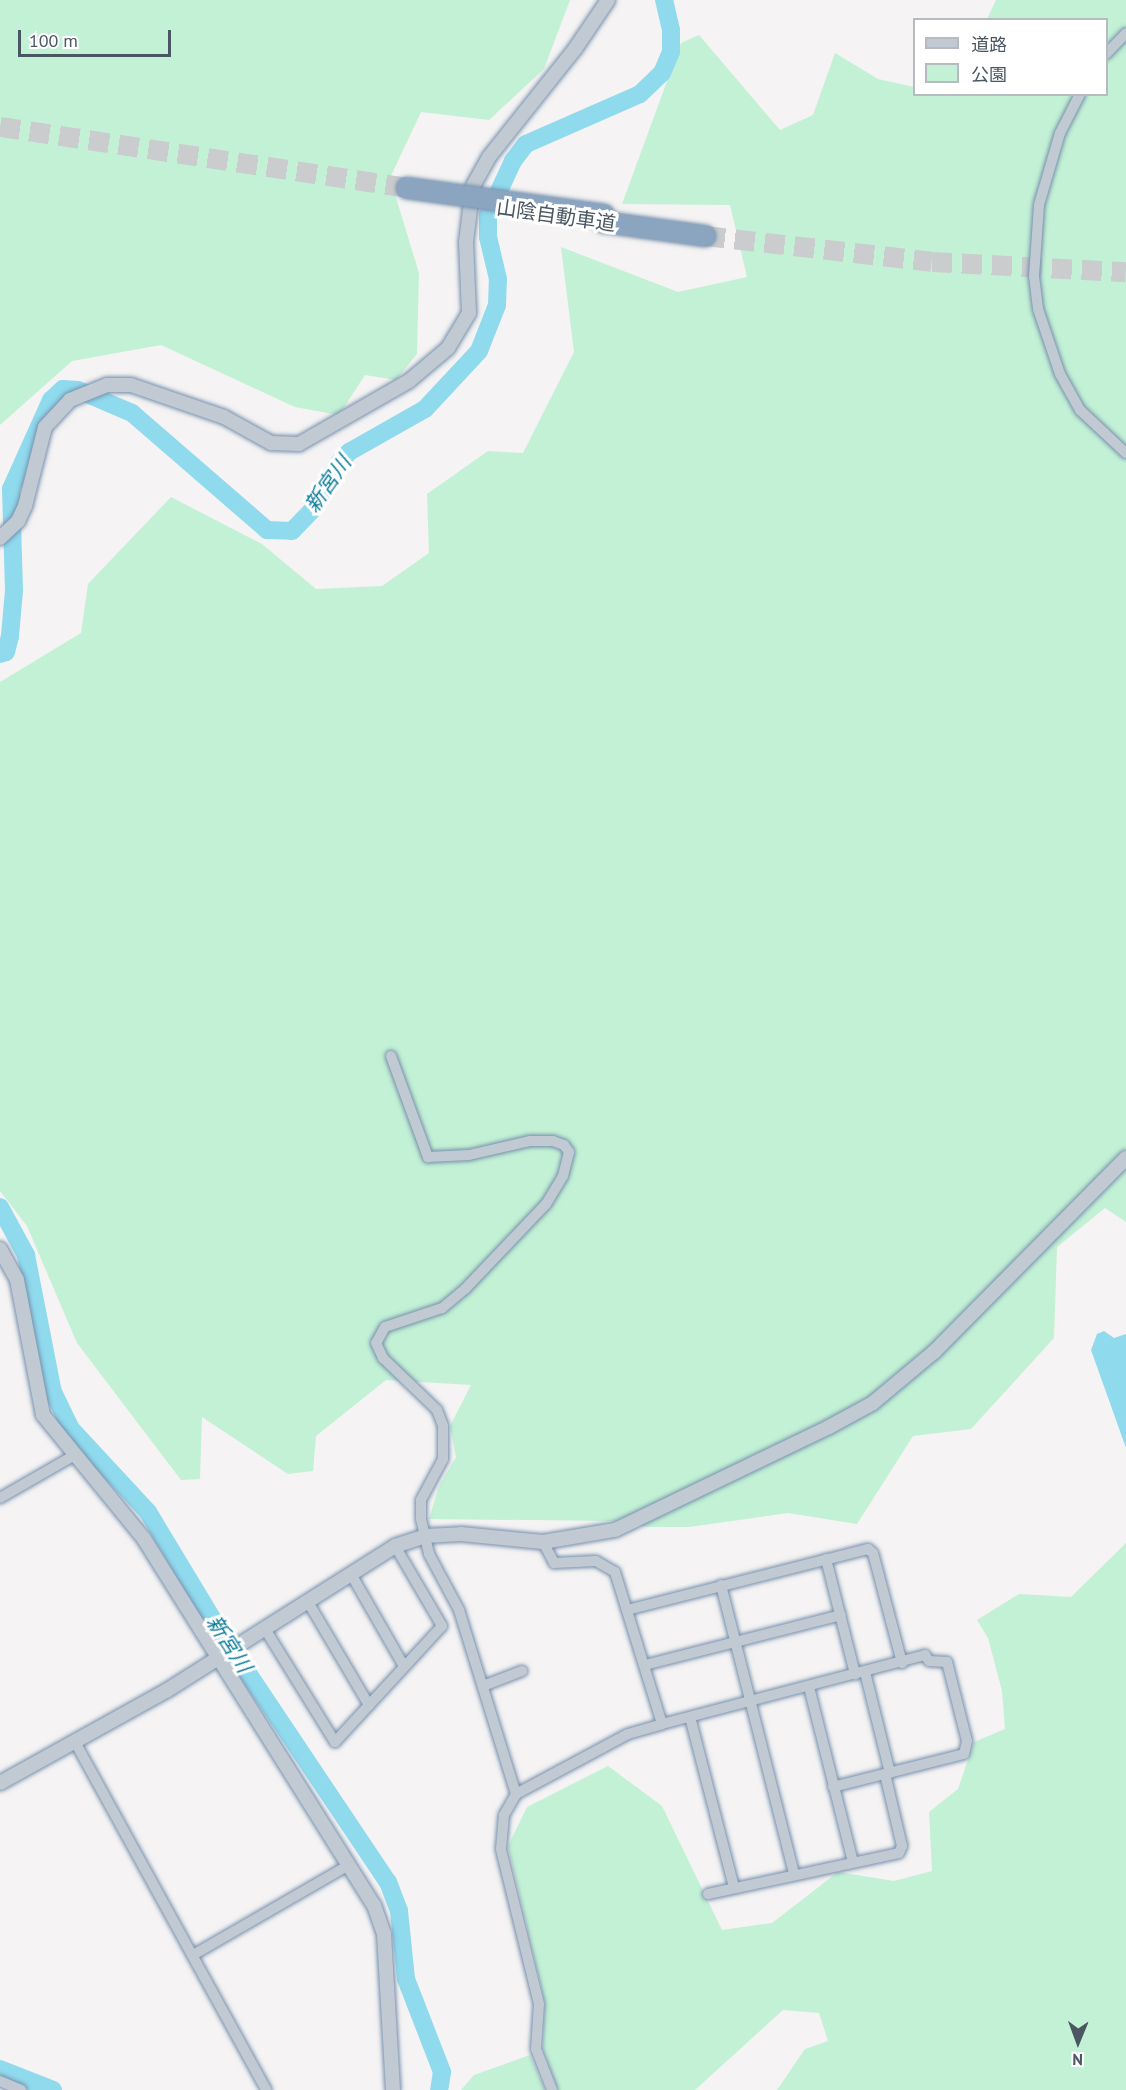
<!DOCTYPE html>
<html>
<head>
<meta charset="utf-8">
<style>
  body { margin:0 }
  #map { position:relative; width:1126px; height:2090px; overflow:hidden; background:#f5f3f3; font-family:"PT Sans","Noto Sans JP",sans-serif }
  div>[style] { position:absolute }
  .green>* { inset:0; background:#c3f1d5 }
  .water>* { inset:0; background:#90daee }
  .river>* { height:18px; margin:-9px; padding:0 9px; transform-origin:9px; border-radius:9px; background:#90daee }
  .motorway-tunnel>* { height:20px; margin-top:-10px; transform-origin:0; background:repeating-linear-gradient(90deg,#caccce 0 20px,transparent 0 30px) }
  .roads { filter:drop-shadow(0 0 2px #7690ad) drop-shadow(0 0 2px #7690ad) }
  .minor>* { height:10px; margin:-5px; padding:0 5px; transform-origin:5px; border-radius:5px; background:#c1cad2 }
  .tertiary>* { height:14px; margin:-7px; padding:0 7px; transform-origin:7px; border-radius:7px; background:#c1cad2 }
  .motorway>* { height:20px; margin:-10px; padding:0 10px; transform-origin:10px; border-radius:10px; background:#8ba5c1 }
  .bridges { filter:drop-shadow(0 0 2px #7690ad) drop-shadow(0 0 2px #7690ad) }
  .motorway-bridge>* { height:20px; margin:-10px; padding:0 10px; transform-origin:10px; border-radius:10px; background:#8ba5c1 }
  span { translate:-50% -50%; white-space:nowrap; text-align:center; line-height:1.15; -webkit-text-stroke:6px #fff; paint-order:stroke }
  .street-label { font-size:20px; color:#4a5661 }
  .water-label { font-size:21px; color:#0c7c9b; font-style:italic }
  .legend { position:absolute; left:913px; top:18px; width:195px; height:78px; box-sizing:border-box; background:#fff; border:2px solid #b7bbc0; margin:0; padding:8px 10px; list-style:none; font-size:18px; color:#4a5661 }
  .legend li { display:flex; align-items:center; gap:12px; height:30px }
  .legend b { width:30px; border:2px solid #b7bbc0 }
  .north { position:absolute; left:1048px; top:2012px; width:60px; height:60px; -webkit-text-stroke:4px #fff; paint-order:stroke; rotate:181deg; font-size:16px; font-weight:700; line-height:24px; text-align:center; color:#4a5661 }
  .north::after { content:''; display:block; margin:auto; width:21px; height:27px; background:#4a5661; clip-path:polygon(50% 0,100% 100%,50% 72%,0 100%) }
  .scale { position:absolute; left:18px; top:30px; width:153px; height:27px; box-sizing:border-box; border:3px solid #4a5661; border-top:0; padding-left:8px; font-size:18px; line-height:21px; white-space:nowrap; color:#4a5661; -webkit-text-stroke:4px #fff; paint-order:stroke }
</style>
</head>
<body>
<div id="map">
  <div class="green">
    <i style="clip-path:polygon(0 0,570px 0,544px 69px,489px 120px,421px 112px,390px 178px,419px 273px,417px 354px,396px 380px,365px 375px,339px 415px,295px 407px,161px 345px,72px 361px,0 425px)"></i>
    <i style="clip-path:polygon(996px 0,1126px 0,1126px 1222px,1105px 1208px,1057px 1247px,1054px 1338px,971px 1429px,913px 1436px,857px 1524px,788px 1513px,689px 1527px,647px 1527px,613px 1521px,429px 1519px,439px 1486px,456px 1457px,450px 1426px,471px 1385px,386px 1380px,316px 1436px,313px 1471px,288px 1474px,202px 1417px,200px 1479px,181px 1480px,77px 1343px,27px 1226px,0 1191px,0 682px,81px 633px,88px 584px,171px 497px,262px 544px,316px 589px,382px 586px,429px 553px,427px 494px,488px 451px,523px 453px,574px 352px,561px 247px,678px 292px,747px 277px,730px 205px,622px 204px,681px 43px,699px 35px,780px 130px,813px 115px,835px 53px,878px 79px,914px 87px,914px 94px,1106px 94px,1106px 20px,987px 19px)"></i>
    <i style="clip-path:polygon(1126px 1543px,1126px 2090px,777px 2090px,805px 2049px,828px 2041px,819px 2013px,783px 2010px,695px 2090px,558px 2090px,543px 2049px,545px 2003px,508px 1846px,527px 1807px,608px 1766px,662px 1806px,722px 1930px,772px 1923px,838px 1872px,894px 1881px,932px 1871px,929px 1812px,958px 1789px,974px 1742px,1005px 1729px,1002px 1691px,988px 1638px,977px 1620px,1019px 1594px,1071px 1597px)"></i>
    <i style="clip-path:polygon(530px 2055px,545px 2090px,461px 2090px,474px 2075px)"></i>
  </div>
  <div class="water">
    <i style="clip-path:polygon(1104px 1331px,1114px 1338px,1126px 1334px,1126px 1448px,1091px 1350px,1097px 1334px)"></i>
  </div>
  <div class="river">
    <i style="left:0;top:654px;width:6px;rotate:-18deg"></i>
    <i style="left:6px;top:652px;width:16px;rotate:-76deg"></i>
    <i style="left:10px;top:636px;width:46px;rotate:-85deg"></i>
    <i style="left:14px;top:590px;width:101px;rotate:-91.7deg"></i>
    <i style="left:11px;top:489px;width:98px;rotate:-65.8deg"></i>
    <i style="left:51px;top:400px;width:16px;rotate:-43deg"></i>
    <i style="left:63px;top:389px;width:15px;rotate:4deg"></i>
    <i style="left:78px;top:390px;width:59px;rotate:23.1deg"></i>
    <i style="left:132px;top:413px;width:179px;rotate:40.9deg"></i>
    <i style="left:267px;top:530px;width:25px;rotate:2deg"></i>
    <i style="left:292px;top:531px;width:32px;rotate:-46deg"></i>
    <i style="left:314px;top:508px;width:49px;rotate:-61.9deg"></i>
    <i style="left:337px;top:465px;width:18px;rotate:-47deg"></i>
    <i style="left:349px;top:452px;width:87px;rotate:-29.5deg"></i>
    <i style="left:425px;top:409px;width:79px;rotate:-47deg"></i>
    <i style="left:479px;top:351px;width:49px;rotate:-68.6deg"></i>
    <i style="left:497px;top:305px;width:26px;rotate:-88deg"></i>
    <i style="left:498px;top:279px;width:43px;rotate:-103.4deg"></i>
    <i style="left:488px;top:237px;width:22px;rotate:-90deg"></i>
    <i style="left:488px;top:215px;width:60px;rotate:-65.2deg"></i>
    <i style="left:513px;top:161px;width:21px;rotate:-53deg"></i>
    <i style="left:526px;top:144px;width:124px;rotate:-23.7deg"></i>
    <i style="left:640px;top:94px;width:30px;rotate:-44deg"></i>
    <i style="left:662px;top:73px;width:23px;rotate:-67deg"></i>
    <i style="left:671px;top:52px;width:22px;rotate:-90deg"></i>
    <i style="left:671px;top:30px;width:31px;rotate:-103deg"></i>
    <i style="left:0;top:1207px;width:55px;rotate:61.6deg"></i>
    <i style="left:26px;top:1255px;width:140px;rotate:78.9deg"></i>
    <i style="left:53px;top:1392px;width:41px;rotate:64.1deg"></i>
    <i style="left:71px;top:1429px;width:113px;rotate:47.1deg"></i>
    <i style="left:148px;top:1512px;width:141px;rotate:58.9deg"></i>
    <i style="left:221px;top:1633px;width:300px;rotate:56.2deg"></i>
    <i style="left:388px;top:1882px;width:31px;rotate:69deg"></i>
    <i style="left:399px;top:1911px;width:68px;rotate:84.1deg"></i>
    <i style="left:406px;top:1979px;width:100px;rotate:68.8deg"></i>
    <i style="left:442px;top:2072px;width:18px;rotate:99deg"></i>
    <i style="left:0;top:2069px;width:57px;rotate:21.6deg"></i>
  </div>
  <div class="motorway-tunnel">
    <i style="left:0;top:127px;width:412px;rotate:8.5deg"></i>
    <i style="left:705px;top:236px;width:228px;rotate:6.5deg"></i>
    <i style="left:932px;top:262px;width:194px;rotate:3deg"></i>
  </div>
  <div class="roads">
    <div class="minor">
      <i style="left:1106px;top:54px;width:29px;rotate:-46deg"></i>
      <i style="left:1080px;top:94px;width:44px;rotate:117.1deg"></i>
      <i style="left:1060px;top:133px;width:75px;rotate:106.3deg"></i>
      <i style="left:1039px;top:205px;width:71px;rotate:94deg"></i>
      <i style="left:1034px;top:276px;width:33px;rotate:83deg"></i>
      <i style="left:1038px;top:309px;width:69px;rotate:71.3deg"></i>
      <i style="left:1060px;top:374px;width:41px;rotate:60.9deg"></i>
      <i style="left:1080px;top:410px;width:63px;rotate:43.1deg"></i>
      <i style="left:391px;top:1056px;width:108px;rotate:69.9deg"></i>
      <i style="left:428px;top:1157px;width:41px;rotate:-2.8deg"></i>
      <i style="left:469px;top:1155px;width:63px;rotate:-12.9deg"></i>
      <i style="left:530px;top:1141px;width:23px"></i>
      <i style="left:553px;top:1141px;width:12px;rotate:20deg"></i>
      <i style="left:564px;top:1145px;width:9px;rotate:54deg"></i>
      <i style="left:569px;top:1152px;width:25px;rotate:104deg"></i>
      <i style="left:563px;top:1176px;width:33px;rotate:121deg"></i>
      <i style="left:546px;top:1204px;width:117px;rotate:133.6deg"></i>
      <i style="left:465px;top:1289px;width:30px;rotate:140deg"></i>
      <i style="left:442px;top:1308px;width:60px;rotate:161.6deg"></i>
      <i style="left:385px;top:1327px;width:18px;rotate:119deg"></i>
      <i style="left:376px;top:1343px;width:17px;rotate:65deg"></i>
      <i style="left:383px;top:1358px;width:75px;rotate:43.9deg"></i>
      <i style="left:437px;top:1410px;width:17px;rotate:69deg"></i>
      <i style="left:443px;top:1426px;width:33px;rotate:90deg"></i>
      <i style="left:443px;top:1459px;width:47px;rotate:118.2deg"></i>
      <i style="left:421px;top:1500px;width:19px;rotate:90deg"></i>
      <i style="left:421px;top:1519px;width:36px;rotate:77deg"></i>
      <i style="left:429px;top:1554px;width:64px;rotate:61.8deg"></i>
      <i style="left:459px;top:1610px;width:193px;rotate:72.8deg"></i>
      <i style="left:0;top:1498px;width:84px;rotate:-29.9deg"></i>
      <i style="left:543px;top:1542px;width:24px;rotate:62deg"></i>
      <i style="left:554px;top:1563px;width:42px;rotate:-2.7deg"></i>
      <i style="left:596px;top:1561px;width:22px;rotate:30deg"></i>
      <i style="left:615px;top:1572px;width:159px;rotate:72.8deg"></i>
      <i style="left:826px;top:1559px;width:119px;rotate:75.8deg"></i>
      <i style="left:351px;top:1574px;width:106px;rotate:60.1deg"></i>
      <i style="left:721px;top:1585px;width:298px;rotate:75.8deg"></i>
      <i style="left:308px;top:1602px;width:120px;rotate:59.4deg"></i>
      <i style="left:627px;top:1610px;width:249px;rotate:-14.2deg"></i>
      <i style="left:868px;top:1549px;width:6px;rotate:39deg"></i>
      <i style="left:873px;top:1553px;width:114px;rotate:75.2deg"></i>
      <i style="left:265px;top:1629px;width:133px;rotate:58.2deg"></i>
      <i style="left:335px;top:1742px;width:158px;rotate:-47.3deg"></i>
      <i style="left:442px;top:1626px;width:93px;rotate:-120.4deg"></i>
      <i style="left:645px;top:1665px;width:202px;rotate:-14.3deg"></i>
      <i style="left:865px;top:1672px;width:104px;rotate:76.1deg"></i>
      <i style="left:483px;top:1686px;width:42px;rotate:-21deg"></i>
      <i style="left:809px;top:1687px;width:180px;rotate:75.9deg"></i>
      <i style="left:690px;top:1717px;width:176px;rotate:75.5deg"></i>
      <i style="left:75px;top:1742px;width:397px;rotate:61.2deg"></i>
      <i style="left:708px;top:1894px;width:195px;rotate:-12.1deg"></i>
      <i style="left:899px;top:1853px;width:8px;rotate:-67deg"></i>
      <i style="left:902px;top:1846px;width:74px;rotate:-103.3deg"></i>
      <i style="left:193px;top:1955px;width:180px;rotate:-30deg"></i>
      <i style="left:0;top:2081px;width:23px;rotate:23deg"></i>
      <i style="left:552px;top:2090px;width:44px;rotate:-111.3deg"></i>
      <i style="left:536px;top:2049px;width:45px;rotate:-86.2deg"></i>
      <i style="left:539px;top:2004px;width:160px;rotate:-103.8deg"></i>
      <i style="left:501px;top:1849px;width:34px;rotate:-85deg"></i>
      <i style="left:504px;top:1815px;width:24px;rotate:-60deg"></i>
      <i style="left:516px;top:1794px;width:127px;rotate:-28.2deg"></i>
      <i style="left:628px;top:1734px;width:35px;rotate:-16deg"></i>
      <i style="left:662px;top:1724px;width:272px;rotate:-14.7deg"></i>
      <i style="left:925px;top:1655px;width:7px;rotate:56deg"></i>
      <i style="left:929px;top:1661px;width:18px;rotate:3deg"></i>
      <i style="left:947px;top:1662px;width:81px;rotate:75.8deg"></i>
      <i style="left:967px;top:1741px;width:13px;rotate:103deg"></i>
      <i style="left:964px;top:1754px;width:135px;rotate:165.9deg"></i>
    </div>
    <div class="tertiary">
      <i style="left:0;top:538px;width:25px;rotate:-43deg"></i>
      <i style="left:18px;top:521px;width:17px;rotate:-65deg"></i>
      <i style="left:25px;top:506px;width:81px;rotate:-75.8deg"></i>
      <i style="left:45px;top:427px;width:37px;rotate:-47deg"></i>
      <i style="left:70px;top:400px;width:40px;rotate:-22deg"></i>
      <i style="left:107px;top:385px;width:24px"></i>
      <i style="left:131px;top:385px;width:98px;rotate:19deg"></i>
      <i style="left:224px;top:417px;width:54px;rotate:29deg"></i>
      <i style="left:271px;top:443px;width:28px;rotate:2deg"></i>
      <i style="left:299px;top:444px;width:127px;rotate:-29.8deg"></i>
      <i style="left:409px;top:381px;width:51px;rotate:-40.2deg"></i>
      <i style="left:448px;top:348px;width:41px;rotate:-59deg"></i>
      <i style="left:469px;top:313px;width:71px;rotate:-92.4deg"></i>
      <i style="left:466px;top:242px;width:56px;rotate:-82.9deg"></i>
      <i style="left:473px;top:186px;width:33px;rotate:-61deg"></i>
      <i style="left:489px;top:157px;width:138px;rotate:-51.5deg"></i>
      <i style="left:575px;top:49px;width:59px;rotate:-56deg"></i>
      <i style="left:0;top:1249px;width:35px;rotate:61deg"></i>
      <i style="left:17px;top:1280px;width:137px;rotate:79.1deg"></i>
      <i style="left:43px;top:1415px;width:160px;rotate:50.8deg"></i>
      <i style="left:144px;top:1539px;width:432px;rotate:57.9deg"></i>
      <i style="left:374px;top:1905px;width:31px;rotate:71deg"></i>
      <i style="left:384px;top:1934px;width:156px;rotate:86.7deg"></i>
      <i style="left:0;top:1783px;width:190px;rotate:-29deg"></i>
      <i style="left:166px;top:1691px;width:271px;rotate:-32.3deg"></i>
      <i style="left:395px;top:1546px;width:32px;rotate:-18deg"></i>
      <i style="left:425px;top:1536px;width:36px;rotate:-3deg"></i>
      <i style="left:461px;top:1534px;width:82px;rotate:5.6deg"></i>
      <i style="left:543px;top:1542px;width:73px;rotate:-9.5deg"></i>
      <i style="left:615px;top:1530px;width:237px;rotate:-25.7deg"></i>
      <i style="left:829px;top:1427px;width:50px;rotate:-28.6deg"></i>
      <i style="left:873px;top:1403px;width:80px;rotate:-39.9deg"></i>
      <i style="left:934px;top:1352px;width:273px;rotate:-45.3deg"></i>
    </div>
    <div class="motorway">
      <i style="left:603px;top:222px;width:103px;rotate:7.8deg"></i>
    </div>
  </div>
  <div class="bridges">
    <div class="motorway-bridge">
      <i style="left:407px;top:188px;width:199px;rotate:7.8deg"></i>
    </div>
  </div>
  <div class="street-label">
    <span style="left:556px;top:216px;rotate:8deg">山陰自動車道</span>
  </div>
  <div class="water-label">
    <span style="left:328px;top:484px;rotate:-55deg">新宮川</span>
    <span style="left:229px;top:1644px;rotate:57deg">新宮川</span>
  </div>
  <ul class="legend">
  <li><b style="height:8px;background:#c1cad2"></b>道路</li>
  <li><b style="height:16px;background:#c3f1d5"></b>公園</li>
  </ul>
  <div class="north">N</div>
  <div class="scale">100 m</div>
</div>
</body>
</html>
